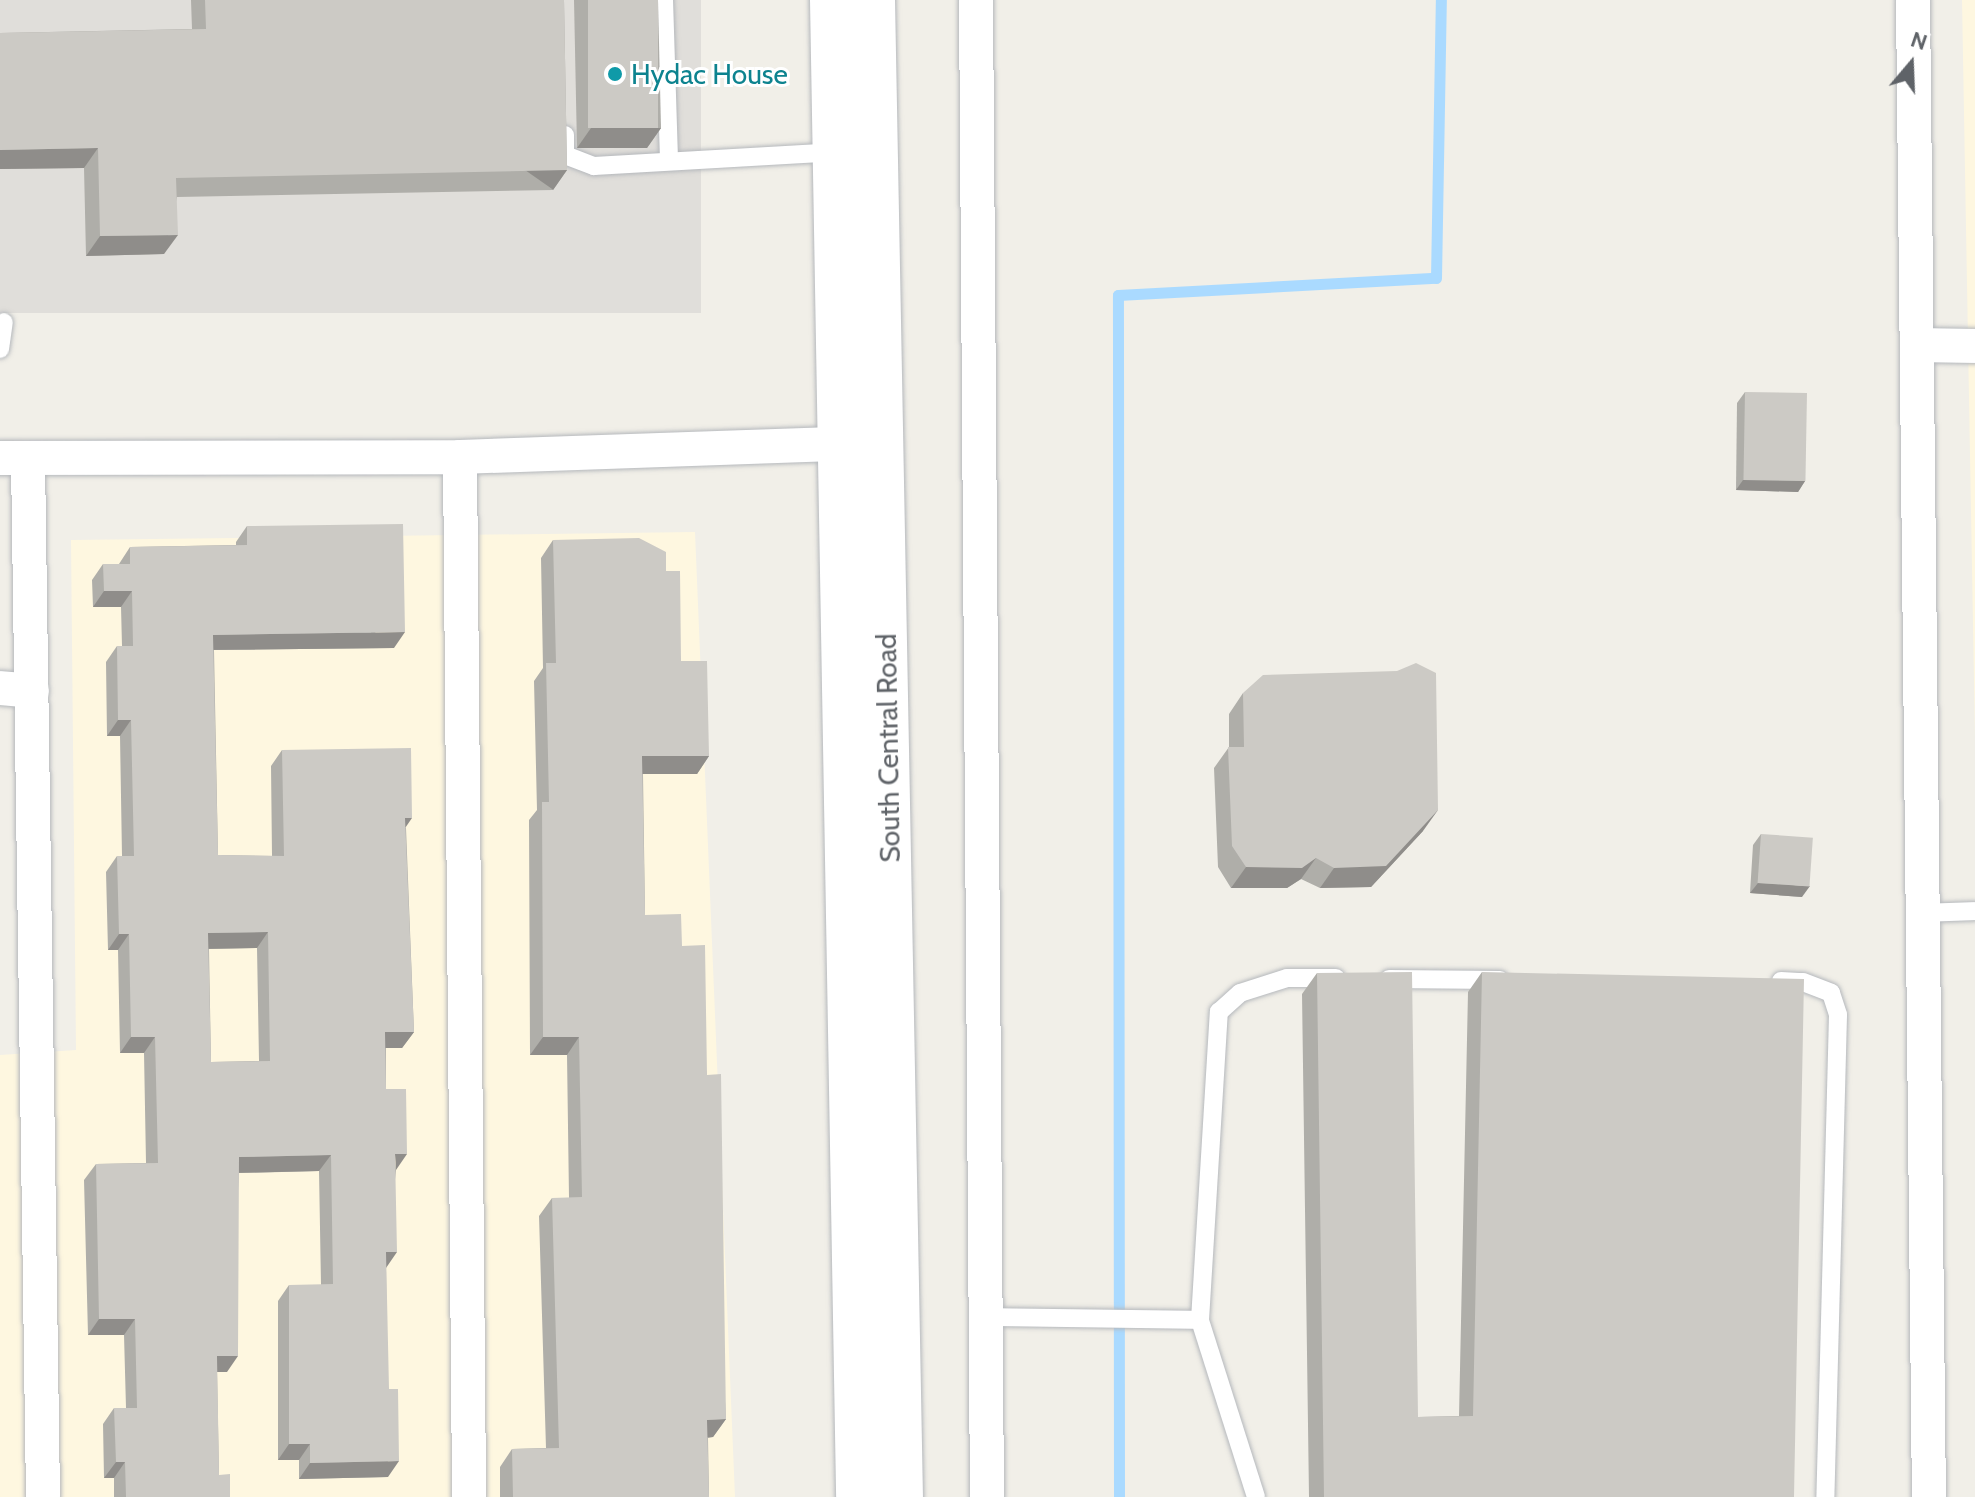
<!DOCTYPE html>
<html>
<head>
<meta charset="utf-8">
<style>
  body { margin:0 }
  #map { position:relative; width:1975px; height:1497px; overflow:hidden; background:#f1efe8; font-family:Cabin,sans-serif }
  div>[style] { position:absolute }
  .commercial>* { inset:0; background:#fef7e0 }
  .industrial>* { inset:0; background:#e0deda; transform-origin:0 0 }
  .stream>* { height:11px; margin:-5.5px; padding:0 5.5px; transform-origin:5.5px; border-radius:5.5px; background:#aadaff }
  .roads { filter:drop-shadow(0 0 2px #b5b8bc) drop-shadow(0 0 2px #b5b8bc) }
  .lane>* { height:18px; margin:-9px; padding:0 9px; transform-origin:9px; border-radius:9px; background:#fff }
  .street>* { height:34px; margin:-17px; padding:0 17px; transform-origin:17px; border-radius:17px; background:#fff }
  .secondary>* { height:44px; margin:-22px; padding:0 22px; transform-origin:22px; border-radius:22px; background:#fff }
  .wall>* { inset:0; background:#afaea9 }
  .shaded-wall>* { inset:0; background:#8f8d8a; transform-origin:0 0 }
  .building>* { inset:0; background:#cccac5; transform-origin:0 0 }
  .dots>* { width:22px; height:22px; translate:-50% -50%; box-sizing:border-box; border:4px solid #fff; border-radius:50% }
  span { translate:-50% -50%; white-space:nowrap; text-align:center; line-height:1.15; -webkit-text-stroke:6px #fff; paint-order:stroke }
  .culture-label { font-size:28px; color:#0d838f }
  .left { translate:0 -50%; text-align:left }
  .street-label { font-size:28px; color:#5f6368 }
  .north { position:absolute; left:1871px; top:24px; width:80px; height:80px; -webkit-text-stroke:6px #fff; paint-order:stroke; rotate:19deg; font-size:22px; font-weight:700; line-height:32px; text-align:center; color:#5f6368 }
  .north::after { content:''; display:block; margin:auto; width:28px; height:36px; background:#5f6368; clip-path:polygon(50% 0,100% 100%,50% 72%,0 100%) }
</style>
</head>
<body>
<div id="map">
  <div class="commercial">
    <i style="clip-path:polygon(1962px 0,1975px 0,1975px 738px)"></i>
    <i style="clip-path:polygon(695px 532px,735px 1497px,0 1497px,0 1055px,76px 1050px,71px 540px)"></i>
  </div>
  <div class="industrial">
    <i style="left:0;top:0;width:701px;height:313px"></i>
  </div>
  <div class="stream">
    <i style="left:1119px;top:1497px;width:1202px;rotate:-90.05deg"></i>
    <i style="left:1118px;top:295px;width:318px;rotate:-3.1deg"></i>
    <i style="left:1436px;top:278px;width:278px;rotate:-89deg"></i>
  </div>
  <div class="roads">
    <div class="lane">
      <i style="left:664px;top:0;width:161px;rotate:88.2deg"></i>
      <i style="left:565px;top:135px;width:20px;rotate:90deg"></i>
      <i style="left:565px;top:155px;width:31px;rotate:21deg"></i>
      <i style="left:594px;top:166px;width:240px;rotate:-3.3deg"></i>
      <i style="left:0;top:349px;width:27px;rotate:-82deg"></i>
      <i style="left:1923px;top:913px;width:52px;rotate:-2.2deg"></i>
      <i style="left:1389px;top:979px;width:111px;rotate:0.5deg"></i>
      <i style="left:1781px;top:981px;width:22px;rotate:3deg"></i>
      <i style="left:1803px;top:982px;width:30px;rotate:21deg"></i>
      <i style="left:1831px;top:993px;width:23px;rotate:72deg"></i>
      <i style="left:1838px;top:1015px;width:482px;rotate:91.5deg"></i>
      <i style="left:986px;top:1317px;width:214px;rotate:0.8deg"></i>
      <i style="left:1256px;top:1497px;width:186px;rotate:-107.6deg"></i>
      <i style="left:1200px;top:1320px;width:309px;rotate:-86.5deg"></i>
      <i style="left:1219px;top:1012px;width:28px;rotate:-42deg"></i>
      <i style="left:1240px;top:993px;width:49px;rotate:-17.7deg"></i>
      <i style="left:1287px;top:978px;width:49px"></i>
    </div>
    <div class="street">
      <i style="left:976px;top:0;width:1497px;rotate:89.58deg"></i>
      <i style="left:1913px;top:0;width:1497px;rotate:89.39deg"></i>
      <i style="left:1918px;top:345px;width:57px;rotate:1deg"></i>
      <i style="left:460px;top:457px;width:1040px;rotate:89.5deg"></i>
      <i style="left:0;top:458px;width:460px;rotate:-0.1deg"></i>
      <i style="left:460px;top:457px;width:403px;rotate:-2deg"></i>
      <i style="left:28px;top:460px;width:1037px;rotate:89.17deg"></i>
      <i style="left:0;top:688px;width:32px;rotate:5deg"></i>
    </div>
    <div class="secondary">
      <i style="left:832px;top:0;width:1497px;rotate:89deg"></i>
      <i style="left:873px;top:0;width:1497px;rotate:88.93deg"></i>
    </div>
  </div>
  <div class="wall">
    <i style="clip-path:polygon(191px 0,564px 0,567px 170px,553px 190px,177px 197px,164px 254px,86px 256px,84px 168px,0 169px,0 33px,192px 29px)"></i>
    <i style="clip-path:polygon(574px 0,658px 0,661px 128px,647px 148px,577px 148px)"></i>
    <i style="clip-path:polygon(1745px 392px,1805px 481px,1798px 492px,1736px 490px,1737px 403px)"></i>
    <i style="clip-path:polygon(evenodd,247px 526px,394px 648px,214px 650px,218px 855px,272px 856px,271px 766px,282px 750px,406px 828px,414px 1032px,402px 1048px,386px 1048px,386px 1089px,396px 1170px,386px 1267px,388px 1477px,299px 1479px,299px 1460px,278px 1460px,278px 1301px,289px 1285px,321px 1285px,319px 1171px,239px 1173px,227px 1372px,217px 1372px,219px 1475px,230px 1497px,114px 1497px,114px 1478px,104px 1478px,103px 1424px,114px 1408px,126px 1408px,124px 1335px,88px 1335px,84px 1180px,96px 1164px,146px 1163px,144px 1053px,120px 1053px,118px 950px,108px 950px,106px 872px,117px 856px,122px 856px,120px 736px,107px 736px,106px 662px,117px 646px,122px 646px,121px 607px,93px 607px,92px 580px,103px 564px,119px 564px,130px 547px,236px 545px,236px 542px,247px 526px,257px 948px,259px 1061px,211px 1062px,209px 949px,257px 948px)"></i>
    <i style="clip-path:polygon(553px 540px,666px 571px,681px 661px,709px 756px,697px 774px,643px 774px,645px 915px,682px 946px,707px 1075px,726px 1419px,713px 1437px,708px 1438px,709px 1497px,500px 1497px,500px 1467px,512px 1449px,546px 1448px,539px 1216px,552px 1198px,569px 1198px,567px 1055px,530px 1055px,529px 820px,537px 810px,534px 681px,543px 668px,541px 558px)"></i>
    <i style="clip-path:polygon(1243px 693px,1423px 831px,1371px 887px,1320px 888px,1301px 879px,1287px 888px,1231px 888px,1218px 867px,1214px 768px,1229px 747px,1229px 714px)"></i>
    <i style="clip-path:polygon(1761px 834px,1802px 897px,1750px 893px,1753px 845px)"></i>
    <i style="clip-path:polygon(1482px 972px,1794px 1497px,1309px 1497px,1302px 994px,1317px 973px,1418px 1417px,1459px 1416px,1468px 992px)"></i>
  </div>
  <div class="shaded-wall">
    <i style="clip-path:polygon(591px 128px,661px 128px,647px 148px,577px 148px)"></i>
    <i style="clip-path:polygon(98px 148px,84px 168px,0 169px,0 150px)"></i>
    <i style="left:567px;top:170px;width:24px;height:391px;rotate:125deg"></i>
    <i style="clip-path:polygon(178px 235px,164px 254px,86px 256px,100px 236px)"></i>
    <i style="clip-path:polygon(1743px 480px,1805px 481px,1798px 492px,1736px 490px)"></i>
    <i style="clip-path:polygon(104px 591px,132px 591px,121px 607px,93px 607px)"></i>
    <i style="clip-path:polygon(405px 632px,394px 648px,202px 650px,213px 635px)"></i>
    <i style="clip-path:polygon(118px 720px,131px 720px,120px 736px,107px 736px)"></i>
    <i style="clip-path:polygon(642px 756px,709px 756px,697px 774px,630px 774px)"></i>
    <i style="clip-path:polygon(1438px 810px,1423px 831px,1371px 887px,1320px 888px,1334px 868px)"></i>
    <i style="clip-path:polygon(405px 818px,412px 818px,401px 834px)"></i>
    <i style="clip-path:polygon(1316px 858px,1301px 879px,1287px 888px,1231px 888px,1246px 867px)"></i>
    <i style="clip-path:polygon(1758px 883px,1810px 886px,1802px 897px,1750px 893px)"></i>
    <i style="clip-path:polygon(268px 932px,257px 948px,197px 949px,208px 933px)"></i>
    <i style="clip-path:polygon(119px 934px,129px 934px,118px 950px,108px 950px)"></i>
    <i style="clip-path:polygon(385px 1032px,414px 1032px,402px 1048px,374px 1048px)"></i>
    <i style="clip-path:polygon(131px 1037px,155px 1037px,144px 1053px,120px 1053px)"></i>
    <i style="clip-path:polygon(543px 1037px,579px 1037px,567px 1055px,530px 1055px)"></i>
    <i style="clip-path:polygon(395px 1154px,407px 1154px,396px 1170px)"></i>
    <i style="clip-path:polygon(331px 1155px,319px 1171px,228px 1173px,239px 1157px)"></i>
    <i style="clip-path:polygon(386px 1252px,397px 1252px,386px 1268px)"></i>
    <i style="clip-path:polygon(99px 1319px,135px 1319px,124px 1335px,88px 1335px)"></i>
    <i style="clip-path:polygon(217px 1356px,238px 1356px,227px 1372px,205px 1372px)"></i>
    <i style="clip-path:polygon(726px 1419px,713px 1437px,695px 1438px,707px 1420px)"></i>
    <i style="clip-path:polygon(289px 1444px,310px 1444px,299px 1460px,278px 1460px)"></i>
    <i style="clip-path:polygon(399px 1461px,388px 1477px,299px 1479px,310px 1463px)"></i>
    <i style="clip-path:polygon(116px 1462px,125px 1462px,114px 1478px,104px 1478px)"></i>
  </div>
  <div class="building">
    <i style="clip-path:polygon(205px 0,564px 0,567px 170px,176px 178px,178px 235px,100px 236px,98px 148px,0 150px,0 33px,206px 29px)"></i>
    <i style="left:588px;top:0;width:70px;height:128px"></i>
    <i style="left:1745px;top:392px;width:62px;height:88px;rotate:1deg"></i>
    <i style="clip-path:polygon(evenodd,403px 524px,405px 632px,213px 635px,218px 855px,284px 856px,282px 750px,411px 748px,412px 818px,405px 818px,414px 1032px,385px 1032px,386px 1089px,406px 1089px,407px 1154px,395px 1154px,397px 1252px,386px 1252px,389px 1389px,398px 1389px,399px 1461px,310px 1463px,310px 1444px,289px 1444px,289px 1285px,333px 1284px,331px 1155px,239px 1157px,238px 1356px,217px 1356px,219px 1475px,230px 1474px,230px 1497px,126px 1497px,125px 1462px,116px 1462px,114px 1408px,137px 1408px,135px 1319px,99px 1319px,96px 1164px,158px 1163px,155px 1037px,131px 1037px,129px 934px,119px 934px,117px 856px,134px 856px,131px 720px,118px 720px,117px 646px,133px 646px,132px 591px,104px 591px,103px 564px,130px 564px,130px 547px,247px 545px,247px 526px,403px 524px,268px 932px,270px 1061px,211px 1062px,208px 933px,268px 932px)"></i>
    <i style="clip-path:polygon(639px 538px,666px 552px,666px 571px,680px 571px,681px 661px,707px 661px,709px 756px,642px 756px,645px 915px,681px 914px,682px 946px,705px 945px,707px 1075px,721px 1074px,726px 1419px,707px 1420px,709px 1497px,513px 1497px,512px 1449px,559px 1448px,552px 1198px,582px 1197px,579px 1037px,543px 1037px,542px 802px,549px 802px,546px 663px,556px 663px,553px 540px)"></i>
    <i style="clip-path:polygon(1416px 663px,1436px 673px,1438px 810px,1386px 866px,1334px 868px,1316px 858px,1302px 868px,1246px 867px,1232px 846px,1228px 747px,1244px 747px,1243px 693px,1263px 675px,1397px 671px)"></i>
    <i style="left:1761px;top:834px;width:52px;height:49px;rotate:4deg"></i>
    <i style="clip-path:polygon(1412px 972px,1418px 1417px,1473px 1416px,1482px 972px,1804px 979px,1794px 1497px,1324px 1497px,1317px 973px)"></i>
  </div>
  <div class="dots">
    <i style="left:615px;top:74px;background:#0f9aa8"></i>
  </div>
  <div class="culture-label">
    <span class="left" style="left:631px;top:74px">Hydac House</span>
  </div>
  <div class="street-label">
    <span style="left:888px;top:748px;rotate:-91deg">South Central Road</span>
  </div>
  <div class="north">N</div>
</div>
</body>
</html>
